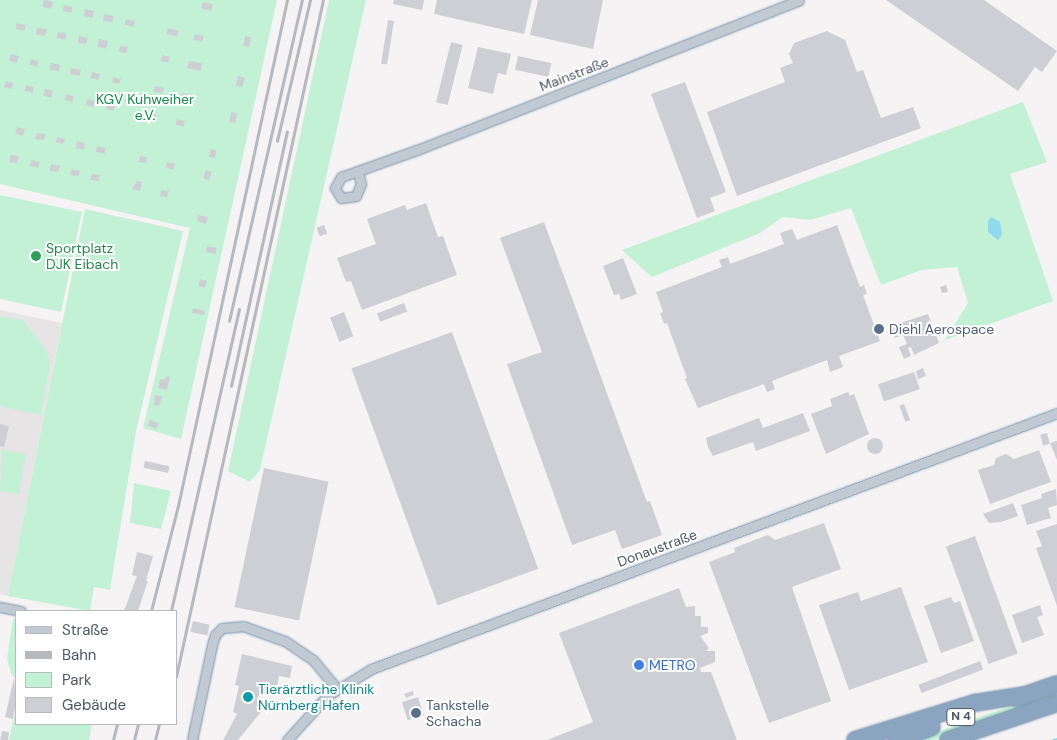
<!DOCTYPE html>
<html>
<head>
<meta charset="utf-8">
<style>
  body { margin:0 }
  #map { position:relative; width:1057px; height:740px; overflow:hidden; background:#f5f3f3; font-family:"DM Sans",sans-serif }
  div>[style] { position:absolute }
  .education>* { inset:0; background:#e6e4e5 }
  .green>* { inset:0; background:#c3f1d5 }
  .water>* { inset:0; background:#90daee }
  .stream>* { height:2.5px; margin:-1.25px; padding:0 1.25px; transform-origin:1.25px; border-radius:1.25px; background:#90daee }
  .building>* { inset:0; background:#cdcfd5; transform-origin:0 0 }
  .round { border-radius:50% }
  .roads { filter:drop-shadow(0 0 1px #7690ad) drop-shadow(0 0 1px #7690ad) }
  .street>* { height:9px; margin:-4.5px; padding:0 4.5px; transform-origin:4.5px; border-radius:4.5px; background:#c1cad2 }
  .highway>* { height:16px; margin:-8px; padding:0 8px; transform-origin:8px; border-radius:8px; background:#8ba5c1 }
  .rail>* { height:2.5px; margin:-1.25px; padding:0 1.25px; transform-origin:1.25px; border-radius:1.25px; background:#b5b8bd }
  .dots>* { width:14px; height:14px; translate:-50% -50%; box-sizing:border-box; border:2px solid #fff; border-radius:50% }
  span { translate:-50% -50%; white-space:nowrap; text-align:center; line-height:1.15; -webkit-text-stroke:4px #fff; paint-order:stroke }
  .shield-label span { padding:1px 4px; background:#fff; border:1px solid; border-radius:4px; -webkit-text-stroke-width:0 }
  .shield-label { font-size:12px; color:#4a5661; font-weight:700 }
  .street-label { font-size:14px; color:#4a5661 }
  .park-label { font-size:14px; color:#17864f }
  .leisure-label { font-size:14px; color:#27864d }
  .left { translate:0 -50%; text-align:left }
  .service-label { font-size:14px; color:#4e5e75 }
  .shop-label { font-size:14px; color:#366cbe }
  .culture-label { font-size:14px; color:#0d838f }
  .legend { position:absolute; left:15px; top:610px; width:162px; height:115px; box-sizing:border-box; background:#fff; border:1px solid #b7bbc0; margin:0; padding:6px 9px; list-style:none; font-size:15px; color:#4a5661 }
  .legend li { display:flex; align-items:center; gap:10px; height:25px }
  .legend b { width:25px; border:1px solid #b7bbc0 }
</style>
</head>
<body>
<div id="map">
  <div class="education">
    <i style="clip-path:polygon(0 310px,62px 323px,8px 596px,0 594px)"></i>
  </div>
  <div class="green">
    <i style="clip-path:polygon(0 0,277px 0,181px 439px,143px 428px,190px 228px,0 184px)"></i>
    <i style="clip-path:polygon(329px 0,366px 0,260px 470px,250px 482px,228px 471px)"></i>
    <i style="clip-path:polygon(1023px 102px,1047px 162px,1010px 174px,1053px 301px,945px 340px,968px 303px,957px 267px,922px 270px,881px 285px,851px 208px,810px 220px,783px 217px,760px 233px,652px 277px,622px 250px)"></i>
    <i style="clip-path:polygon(0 195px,82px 212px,61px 312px,0 299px)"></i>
    <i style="clip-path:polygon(85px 209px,183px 231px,136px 431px,110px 590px,94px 587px,90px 611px,8px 596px)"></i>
    <i style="clip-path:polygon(0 316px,23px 320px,46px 350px,50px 364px,41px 415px,0 406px)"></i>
    <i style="clip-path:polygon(2px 450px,26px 454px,19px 494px,0 491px)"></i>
    <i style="clip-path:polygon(134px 483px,171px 491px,161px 529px,130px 523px)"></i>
    <i style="clip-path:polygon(13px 619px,16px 619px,16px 677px,12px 676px,7px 659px)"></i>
    <i style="clip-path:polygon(1057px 690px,1057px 697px,933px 740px,914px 740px)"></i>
    <i style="clip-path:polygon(16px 709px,16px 724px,92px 724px,89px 740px,9px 740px)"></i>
  </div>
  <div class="water">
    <i style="clip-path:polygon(991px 217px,1000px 222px,1002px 235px,998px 240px,988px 232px,988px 221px)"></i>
  </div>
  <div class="stream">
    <i style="left:1053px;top:740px;width:4px;rotate:-14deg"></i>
  </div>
  <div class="building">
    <i style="left:44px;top:0;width:9px;height:7px;rotate:13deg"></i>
    <i style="clip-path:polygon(394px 0,424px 0,422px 10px,393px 4px)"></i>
    <i style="clip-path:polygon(437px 0,532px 0,524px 34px,434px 14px)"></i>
    <i style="clip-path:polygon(538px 0,603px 0,593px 49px,530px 35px)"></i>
    <i style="clip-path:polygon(886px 0,984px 0,1057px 51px,1042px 72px,1035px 67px,1018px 91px)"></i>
    <i style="left:203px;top:2px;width:10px;height:7px;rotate:11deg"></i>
    <i style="left:64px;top:5px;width:9px;height:6px;rotate:13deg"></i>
    <i style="left:85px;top:9px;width:9px;height:7px;rotate:13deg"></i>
    <i style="clip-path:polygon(104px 14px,114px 16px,112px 22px,103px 21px)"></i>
    <i style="left:126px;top:19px;width:9px;height:6px;rotate:13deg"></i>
    <i style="left:388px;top:20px;width:6px;height:44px;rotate:9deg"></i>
    <i style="left:17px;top:23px;width:9px;height:6px;rotate:13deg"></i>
    <i style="clip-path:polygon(37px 28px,47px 29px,45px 36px,36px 34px)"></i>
    <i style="left:168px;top:28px;width:11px;height:6px;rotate:15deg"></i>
    <i style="clip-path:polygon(827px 31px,845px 40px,857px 72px,863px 70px,881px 118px,913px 107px,921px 128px,737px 196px,707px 112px,785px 82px,780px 68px,793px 63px,789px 54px,794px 43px)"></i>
    <i style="left:58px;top:32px;width:9px;height:6px;rotate:13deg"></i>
    <i style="left:195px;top:34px;width:9px;height:6px;rotate:13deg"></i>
    <i style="clip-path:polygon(79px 36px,88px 38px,86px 44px,78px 43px)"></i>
    <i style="left:245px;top:36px;width:6px;height:10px;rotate:9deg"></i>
    <i style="left:99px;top:39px;width:9px;height:8px;rotate:13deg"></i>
    <i style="left:451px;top:42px;width:12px;height:62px;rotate:14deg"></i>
    <i style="clip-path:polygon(120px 46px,128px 47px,126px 53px,119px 52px)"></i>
    <i style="clip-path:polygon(478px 47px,511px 54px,506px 75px,498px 73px,493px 94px,468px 88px)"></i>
    <i style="left:11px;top:54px;width:8px;height:7px;rotate:14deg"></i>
    <i style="left:162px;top:55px;width:8px;height:6px;rotate:14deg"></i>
    <i style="left:518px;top:56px;width:34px;height:14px;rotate:12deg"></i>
    <i style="left:31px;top:59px;width:8px;height:6px;rotate:14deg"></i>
    <i style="clip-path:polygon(189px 61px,202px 63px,201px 71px,187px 68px)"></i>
    <i style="clip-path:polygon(51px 63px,60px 65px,59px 71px,50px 70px)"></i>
    <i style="left:71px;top:68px;width:10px;height:6px;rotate:11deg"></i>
    <i style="left:92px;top:72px;width:8px;height:6px;rotate:14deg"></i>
    <i style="clip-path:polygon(238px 76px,245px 78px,242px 87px,236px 86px)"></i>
    <i style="clip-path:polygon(113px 77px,121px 79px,119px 84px,112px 82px)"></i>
    <i style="clip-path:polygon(6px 81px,13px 83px,12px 89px,4px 87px)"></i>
    <i style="clip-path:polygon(685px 82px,726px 192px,710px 198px,715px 211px,697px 218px,651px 94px)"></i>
    <i style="left:26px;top:85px;width:8px;height:6px;rotate:14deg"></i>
    <i style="left:155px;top:86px;width:9px;height:6px;rotate:13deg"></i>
    <i style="left:45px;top:89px;width:8px;height:7px;rotate:14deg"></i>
    <i style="left:182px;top:93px;width:9px;height:7px;rotate:13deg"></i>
    <i style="clip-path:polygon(66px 94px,74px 96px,72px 102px,65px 100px)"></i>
    <i style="clip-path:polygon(87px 99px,95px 101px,93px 107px,86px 105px)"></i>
    <i style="clip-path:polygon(107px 104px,115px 105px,114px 111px,106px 109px)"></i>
    <i style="left:231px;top:112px;width:6px;height:10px;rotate:9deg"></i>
    <i style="clip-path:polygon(149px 113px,157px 115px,155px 121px,148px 119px)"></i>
    <i style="left:177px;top:119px;width:8px;height:6px;rotate:14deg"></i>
    <i style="left:17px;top:127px;width:8px;height:7px;rotate:14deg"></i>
    <i style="clip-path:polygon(37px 133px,45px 134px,44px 140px,35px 139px)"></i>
    <i style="clip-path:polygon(57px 137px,65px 139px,63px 144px,56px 142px)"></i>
    <i style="clip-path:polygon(77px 141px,85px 143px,84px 150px,76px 148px)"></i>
    <i style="left:97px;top:146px;width:9px;height:6px;rotate:13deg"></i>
    <i style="left:211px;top:149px;width:6px;height:8px;rotate:18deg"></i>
    <i style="clip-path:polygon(11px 155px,19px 156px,17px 163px,9px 162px)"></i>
    <i style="clip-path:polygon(140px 156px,147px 157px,146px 163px,138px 162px)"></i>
    <i style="left:31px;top:160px;width:9px;height:6px;rotate:13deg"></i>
    <i style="left:167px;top:162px;width:8px;height:6px;rotate:14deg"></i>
    <i style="clip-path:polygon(51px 164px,60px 166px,58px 172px,50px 171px)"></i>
    <i style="left:72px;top:169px;width:8px;height:6px;rotate:14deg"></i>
    <i style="left:206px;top:170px;width:6px;height:9px;rotate:18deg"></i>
    <i style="clip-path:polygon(92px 174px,100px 175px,99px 181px,90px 180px)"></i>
    <i style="clip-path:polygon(137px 181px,142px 182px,140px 191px,132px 189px)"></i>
    <i style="clip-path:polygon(161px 190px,169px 191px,167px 197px,160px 196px)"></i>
    <i style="clip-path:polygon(426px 203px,438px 237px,443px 236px,457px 275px,362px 310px,351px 281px,346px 282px,337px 258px,376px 244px,367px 219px,405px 205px,407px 210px)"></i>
    <i style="clip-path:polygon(198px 215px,208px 217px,206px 224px,197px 221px)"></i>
    <i style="clip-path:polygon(544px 222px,647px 502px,650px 501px,662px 535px,622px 549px,615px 530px,572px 545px,507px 364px,542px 352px,500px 238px)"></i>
    <i style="left:324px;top:225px;width:9px;height:8px;rotate:69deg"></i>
    <i style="clip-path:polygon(837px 225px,860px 287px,864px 285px,867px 294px,863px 295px,880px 341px,839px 356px,843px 367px,830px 372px,827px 360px,772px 381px,775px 389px,767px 392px,764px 384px,698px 408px,685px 379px,687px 378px,667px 323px,664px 324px,660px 313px,663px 312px,656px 292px,722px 267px,719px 260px,728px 257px,730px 264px,784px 244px,780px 233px,792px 229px,797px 240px)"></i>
    <i style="left:207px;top:246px;width:10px;height:6px;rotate:11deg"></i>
    <i style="clip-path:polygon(623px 258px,637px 294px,621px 300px,619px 294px,614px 295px,603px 266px)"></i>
    <i style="left:200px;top:279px;width:7px;height:7px;rotate:16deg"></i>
    <i style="clip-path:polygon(946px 285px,948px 292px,942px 293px,940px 287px)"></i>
    <i style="left:404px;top:303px;width:9px;height:29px;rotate:69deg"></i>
    <i style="clip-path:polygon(193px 308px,205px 311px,204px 315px,192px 313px)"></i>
    <i style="left:344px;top:312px;width:26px;height:15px;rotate:69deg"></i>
    <i style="clip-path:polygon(928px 314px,939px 343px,914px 355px,911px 347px,908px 348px,911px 356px,904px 359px,899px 347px,907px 344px,903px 335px,895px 338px,891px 326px)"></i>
    <i style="left:452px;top:332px;width:252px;height:107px;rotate:70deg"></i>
    <i style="clip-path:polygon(923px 368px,926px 376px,918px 379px,916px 371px)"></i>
    <i style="left:914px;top:372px;width:18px;height:38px;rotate:71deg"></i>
    <i style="clip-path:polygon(166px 376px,170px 377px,167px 390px,158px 388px,160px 379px,165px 380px)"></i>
    <i style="clip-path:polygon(848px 392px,850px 396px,854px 394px,869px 434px,826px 454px,811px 414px,832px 406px,830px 399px)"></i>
    <i style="clip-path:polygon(155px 395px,162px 396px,159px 406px,154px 405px)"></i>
    <i style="left:904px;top:404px;width:17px;height:5px;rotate:69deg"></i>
    <i style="clip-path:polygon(803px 413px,810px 431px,756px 451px,753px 442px,713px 456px,708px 447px,706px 438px,759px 418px,763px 428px)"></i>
    <i style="left:150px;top:420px;width:9px;height:6px;rotate:21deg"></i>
    <i style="clip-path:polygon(0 424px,9px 426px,4px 447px,0 446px)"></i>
    <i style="left:1047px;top:433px;width:11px;height:7px;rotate:75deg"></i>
    <i class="round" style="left:867px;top:438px;width:16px;height:16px"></i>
    <i style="clip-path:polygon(1057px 441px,1057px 460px,1050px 443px)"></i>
    <i style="clip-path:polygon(1039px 450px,1051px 482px,990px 504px,978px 470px,994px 465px,996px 458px,1006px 454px,1014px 459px)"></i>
    <i style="left:145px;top:461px;width:25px;height:7px;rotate:12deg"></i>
    <i style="left:264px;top:468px;width:66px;height:142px;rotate:12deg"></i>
    <i style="clip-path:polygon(1056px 489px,1057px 505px,1048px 508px,1051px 518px,1027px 525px,1021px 505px,1042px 498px,1041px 494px)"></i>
    <i style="clip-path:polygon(1013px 503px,1018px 516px,1001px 522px,989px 523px,983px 514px)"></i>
    <i style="clip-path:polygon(824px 523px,841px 569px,792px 587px,831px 701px,769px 723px,709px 562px,735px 552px,734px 548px,768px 535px,775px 540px)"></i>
    <i style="clip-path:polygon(1057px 524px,1057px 606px,1036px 548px,1042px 546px,1036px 531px)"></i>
    <i style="left:975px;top:536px;width:125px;height:31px;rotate:70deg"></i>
    <i style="clip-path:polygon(137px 552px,153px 556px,146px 581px,148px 581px,138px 611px,124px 611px,137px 576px,132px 575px)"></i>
    <i style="clip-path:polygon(901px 587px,928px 662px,849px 690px,819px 605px,858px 592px,861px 601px)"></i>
    <i style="clip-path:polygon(679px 588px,686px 607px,695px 606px,695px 616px,701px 616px,701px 627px,708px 627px,708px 633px,700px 636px,709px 648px,706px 651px,715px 651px,715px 662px,700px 668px,701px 672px,711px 672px,737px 740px,547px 740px,593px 722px,559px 633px)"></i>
    <i style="clip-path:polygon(951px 597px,954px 603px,960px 601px,974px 641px,941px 653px,924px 606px)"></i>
    <i style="clip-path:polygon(1040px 605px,1043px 615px,1037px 617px,1044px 635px,1022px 643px,1012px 615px)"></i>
    <i style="left:193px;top:621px;width:17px;height:11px;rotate:13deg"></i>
    <i style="clip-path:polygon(242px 654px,292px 666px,290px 678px,279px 676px,276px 692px,262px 689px,256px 709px,261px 712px,238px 740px,223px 740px,237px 714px,233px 712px,239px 686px,235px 685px)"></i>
    <i style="left:980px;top:661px;width:9px;height:66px;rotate:69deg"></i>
    <i style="clip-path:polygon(14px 678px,16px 702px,13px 719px,5px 717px)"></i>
    <i style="clip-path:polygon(413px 691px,414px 695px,406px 698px,404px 694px)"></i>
    <i style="left:418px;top:697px;width:19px;height:17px;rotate:72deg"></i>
    <i style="clip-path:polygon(2px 731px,9px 732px,8px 740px,0 740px)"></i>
  </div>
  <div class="roads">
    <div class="street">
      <i style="left:358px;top:172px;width:12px;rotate:76deg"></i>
      <i style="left:361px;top:184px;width:13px;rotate:113deg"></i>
      <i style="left:356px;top:196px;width:15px;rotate:172deg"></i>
      <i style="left:341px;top:198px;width:12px;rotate:-121deg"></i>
      <i style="left:335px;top:188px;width:13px;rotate:-61deg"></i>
      <i style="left:341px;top:177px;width:81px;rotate:-19.6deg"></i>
      <i style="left:417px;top:150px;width:410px;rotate:-21.4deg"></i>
      <i style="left:0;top:607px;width:21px;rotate:11deg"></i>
      <i style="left:192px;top:740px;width:97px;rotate:-78.1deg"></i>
      <i style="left:212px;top:645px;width:10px;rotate:-73deg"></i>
      <i style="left:215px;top:635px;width:10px;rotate:-45deg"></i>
      <i style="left:222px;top:628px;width:21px;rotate:-5deg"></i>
      <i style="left:243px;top:626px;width:45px;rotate:19.7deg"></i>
      <i style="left:285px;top:641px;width:34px;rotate:34deg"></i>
      <i style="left:313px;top:660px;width:38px;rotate:50deg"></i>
      <i style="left:287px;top:740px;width:59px;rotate:-47.7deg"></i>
      <i style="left:327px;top:696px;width:52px;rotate:-31.5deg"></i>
      <i style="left:371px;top:669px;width:732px;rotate:-20.46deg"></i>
    </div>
    <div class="highway">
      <i style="left:1016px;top:698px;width:43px;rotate:-18.9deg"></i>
      <i style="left:855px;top:740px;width:125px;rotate:-17.3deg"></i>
      <i style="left:974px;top:703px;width:52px;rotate:-8.9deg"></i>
      <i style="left:897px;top:740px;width:37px;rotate:-20deg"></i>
      <i style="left:948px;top:740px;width:115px;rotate:-18.7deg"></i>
    </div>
  </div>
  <div class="rail">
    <i style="left:277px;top:141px;width:145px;rotate:-76.8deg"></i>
    <i style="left:229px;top:321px;width:329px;rotate:-77.2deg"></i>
    <i style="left:231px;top:386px;width:260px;rotate:-77.6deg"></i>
    <i style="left:151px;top:611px;width:108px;rotate:-75.6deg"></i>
    <i style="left:178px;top:506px;width:518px;rotate:-77.84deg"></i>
    <i style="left:171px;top:611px;width:309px;rotate:-77.3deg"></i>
    <i style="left:176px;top:677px;width:693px;rotate:-77.75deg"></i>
    <i style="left:113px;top:740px;width:16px;rotate:-76deg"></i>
    <i style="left:134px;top:740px;width:16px;rotate:-76deg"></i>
    <i style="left:155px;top:740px;width:16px;rotate:-76deg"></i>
  </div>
  <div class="dots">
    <i style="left:36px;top:256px;background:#2e9e5b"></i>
    <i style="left:879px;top:329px;background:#5c6f8a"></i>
    <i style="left:639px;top:665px;background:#3f7fe0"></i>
    <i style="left:248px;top:697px;background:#0f9aa8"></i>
    <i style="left:416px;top:713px;background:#5c6f8a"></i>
  </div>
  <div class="shield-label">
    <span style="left:961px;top:717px">N 4</span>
  </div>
  <div class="street-label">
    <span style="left:574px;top:74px;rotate:-21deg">Mainstraße</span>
    <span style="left:657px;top:548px;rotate:-20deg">Donaustraße</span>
  </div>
  <div class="park-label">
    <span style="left:145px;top:107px">KGV Kuhweiher<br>e.V.</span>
  </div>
  <div class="leisure-label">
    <span class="left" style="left:46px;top:256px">Sportplatz<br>DJK Eibach</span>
  </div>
  <div class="service-label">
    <span class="left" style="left:889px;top:329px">Diehl Aerospace</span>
    <span class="left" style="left:426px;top:713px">Tankstelle<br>Schacha</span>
  </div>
  <div class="shop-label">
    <span class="left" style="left:649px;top:665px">METRO</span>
  </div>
  <div class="culture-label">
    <span class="left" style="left:258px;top:697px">Tierärztliche Klinik<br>Nürnberg Hafen</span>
  </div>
  <ul class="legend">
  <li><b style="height:6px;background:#c1cad2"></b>Straße</li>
  <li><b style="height:6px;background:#b5b8bd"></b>Bahn</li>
  <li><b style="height:14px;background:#c3f1d5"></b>Park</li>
  <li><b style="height:14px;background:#cdcfd5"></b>Gebäude</li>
  </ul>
</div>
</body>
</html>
